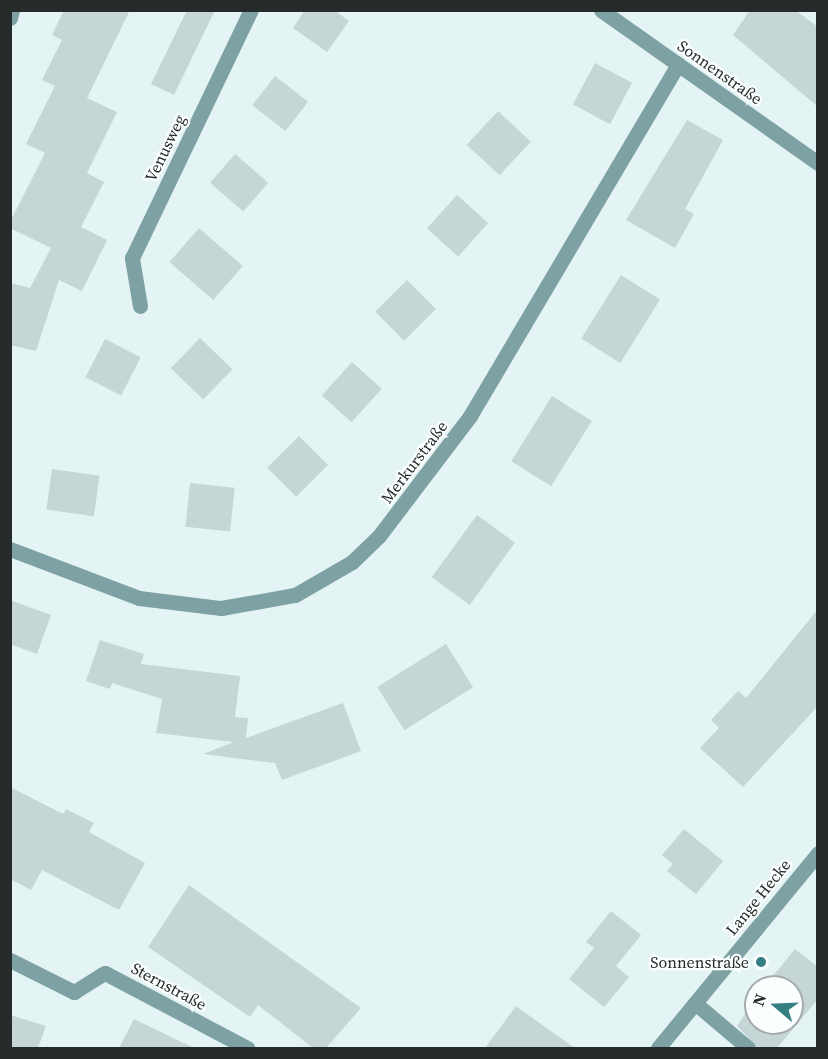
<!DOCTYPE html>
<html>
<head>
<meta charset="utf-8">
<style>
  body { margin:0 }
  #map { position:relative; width:828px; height:1059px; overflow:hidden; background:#e4f4f5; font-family:"Source Serif 4",serif }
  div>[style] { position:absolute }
  .building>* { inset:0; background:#c6d6d6; transform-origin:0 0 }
  .lane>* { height:15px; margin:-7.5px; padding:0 7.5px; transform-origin:7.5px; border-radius:7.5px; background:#7ea1a3 }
  .street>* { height:15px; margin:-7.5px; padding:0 7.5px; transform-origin:7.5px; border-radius:7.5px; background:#7ea1a3 }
  .dots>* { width:16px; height:16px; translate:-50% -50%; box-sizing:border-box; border:3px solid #fbfefe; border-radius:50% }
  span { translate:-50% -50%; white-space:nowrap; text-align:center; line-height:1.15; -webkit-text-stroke:4.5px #fbfefe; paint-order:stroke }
  .street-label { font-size:16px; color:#252b2b }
  .poi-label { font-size:16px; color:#252b2b }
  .right { translate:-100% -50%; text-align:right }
  .frame { position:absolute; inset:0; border:12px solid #252b2b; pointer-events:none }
  .north { position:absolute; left:744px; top:975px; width:60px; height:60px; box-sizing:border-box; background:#fbfefe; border:2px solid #a5aaaa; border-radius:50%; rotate:289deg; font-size:16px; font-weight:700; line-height:24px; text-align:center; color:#252b2b }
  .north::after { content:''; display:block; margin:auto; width:21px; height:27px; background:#357e82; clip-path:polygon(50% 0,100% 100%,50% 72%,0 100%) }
</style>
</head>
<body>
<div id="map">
  <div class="building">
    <i style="clip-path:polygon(64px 10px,130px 10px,87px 98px,117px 112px,87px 173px,104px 182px,81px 227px,107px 240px,82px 291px,59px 280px,36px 351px,10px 345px,10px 283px,30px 288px,51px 248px,10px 228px,10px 222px,45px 153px,26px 144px,55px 86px,42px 80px,62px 40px,52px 35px)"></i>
    <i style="clip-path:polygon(187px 10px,215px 10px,174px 95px,151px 84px)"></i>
    <i style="clip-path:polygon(305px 10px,334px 10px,349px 21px,327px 52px,293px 28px)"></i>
    <i style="clip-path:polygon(750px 10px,795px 10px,818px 27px,818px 107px,733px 35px)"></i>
    <i style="left:595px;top:63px;width:42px;height:47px;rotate:28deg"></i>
    <i style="left:275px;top:76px;width:42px;height:37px;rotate:38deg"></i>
    <i style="left:498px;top:111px;width:45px;height:46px;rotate:43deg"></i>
    <i style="clip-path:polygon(687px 120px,723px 140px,685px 209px,694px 214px,675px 248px,626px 220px)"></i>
    <i style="left:235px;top:154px;width:44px;height:38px;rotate:41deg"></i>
    <i style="left:457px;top:195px;width:42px;height:45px;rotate:42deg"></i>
    <i style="left:199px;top:228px;width:58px;height:45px;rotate:41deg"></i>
    <i style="left:621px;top:275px;width:46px;height:75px;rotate:32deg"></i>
    <i style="left:407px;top:280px;width:41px;height:45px;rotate:45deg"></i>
    <i style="left:200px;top:338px;width:45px;height:42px;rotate:44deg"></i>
    <i style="left:105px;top:339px;width:40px;height:43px;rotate:27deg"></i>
    <i style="left:352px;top:362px;width:40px;height:45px;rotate:42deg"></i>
    <i style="left:552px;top:396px;width:47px;height:77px;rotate:32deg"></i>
    <i style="left:299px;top:436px;width:41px;height:45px;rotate:45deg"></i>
    <i style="left:52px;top:469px;width:48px;height:41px;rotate:8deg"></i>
    <i style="left:190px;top:483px;width:45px;height:44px;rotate:6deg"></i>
    <i style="left:477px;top:515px;width:47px;height:77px;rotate:36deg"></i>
    <i style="clip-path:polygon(10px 600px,51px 615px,37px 654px,10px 644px)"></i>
    <i style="clip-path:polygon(818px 609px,818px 706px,743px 787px,700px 748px,719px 728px,711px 720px,738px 691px,746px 698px)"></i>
    <i style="clip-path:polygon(100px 640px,144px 654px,141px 664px,240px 676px,235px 717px,248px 718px,246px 738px,343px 703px,361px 751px,282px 780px,275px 763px,203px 754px,234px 742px,156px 733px,162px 699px,112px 683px,110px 689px,86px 681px)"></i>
    <i style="left:446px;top:644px;width:51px;height:81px;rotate:58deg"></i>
    <i style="clip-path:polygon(10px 787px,63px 814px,66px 809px,94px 823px,89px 832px,145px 863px,119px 910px,42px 870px,31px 890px,10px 879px)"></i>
    <i style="clip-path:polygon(684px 829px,723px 861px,696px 894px,667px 871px,673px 864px,662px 855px)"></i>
    <i style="clip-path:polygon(189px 885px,361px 1008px,326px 1048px,313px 1048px,258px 1005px,250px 1017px,148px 947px)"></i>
    <i style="clip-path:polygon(611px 911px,641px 935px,616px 966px,629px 977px,604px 1007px,569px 979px,594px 948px,586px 942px)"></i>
    <i style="clip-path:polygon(795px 949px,818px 967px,818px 999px,777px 1048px,758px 1048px,737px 1026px,756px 997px,756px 1023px,792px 1023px,792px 987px,764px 987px)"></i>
    <i style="clip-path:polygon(516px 1006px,541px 1024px,575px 1048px,485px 1048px)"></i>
    <i style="clip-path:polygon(10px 1015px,46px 1026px,38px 1048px,10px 1048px)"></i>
    <i style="clip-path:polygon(134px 1019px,194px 1048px,119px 1048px)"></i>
  </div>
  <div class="lane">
    <i style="left:695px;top:1003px;width:70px;rotate:40.3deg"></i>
  </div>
  <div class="street">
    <i style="left:601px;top:10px;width:266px;rotate:35.2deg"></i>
    <i style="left:10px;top:18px;width:8px;rotate:-76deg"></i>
    <i style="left:140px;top:306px;width:49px;rotate:-99.5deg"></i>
    <i style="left:132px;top:258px;width:275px;rotate:-64.4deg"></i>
    <i style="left:10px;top:549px;width:138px;rotate:20.8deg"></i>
    <i style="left:139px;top:598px;width:83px;rotate:7deg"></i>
    <i style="left:221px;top:608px;width:75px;rotate:-10deg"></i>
    <i style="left:295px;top:595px;width:66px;rotate:-30.1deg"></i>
    <i style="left:352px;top:562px;width:37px;rotate:-44deg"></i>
    <i style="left:379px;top:536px;width:151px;rotate:-52.8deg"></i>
    <i style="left:470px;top:416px;width:409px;rotate:-59.4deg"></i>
    <i style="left:10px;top:960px;width:72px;rotate:26.6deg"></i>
    <i style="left:74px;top:992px;width:36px;rotate:-32deg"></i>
    <i style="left:105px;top:973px;width:161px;rotate:27.8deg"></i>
    <i style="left:658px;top:1048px;width:252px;rotate:-50.6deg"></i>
  </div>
  <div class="dots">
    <i style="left:761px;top:962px;background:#357e82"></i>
  </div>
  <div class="street-label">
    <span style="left:720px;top:72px;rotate:35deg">Sonnenstraße</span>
    <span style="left:165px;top:148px;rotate:-64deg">Venusweg</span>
    <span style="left:414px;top:462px;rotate:-53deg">Merkurstraße</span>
    <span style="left:758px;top:897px;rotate:-51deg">Lange Hecke</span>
    <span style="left:169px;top:986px;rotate:28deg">Sternstraße</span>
  </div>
  <div class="poi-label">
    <span class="right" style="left:749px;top:962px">Sonnenstraße</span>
  </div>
  <div class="frame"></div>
  <div class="north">N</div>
</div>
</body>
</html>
